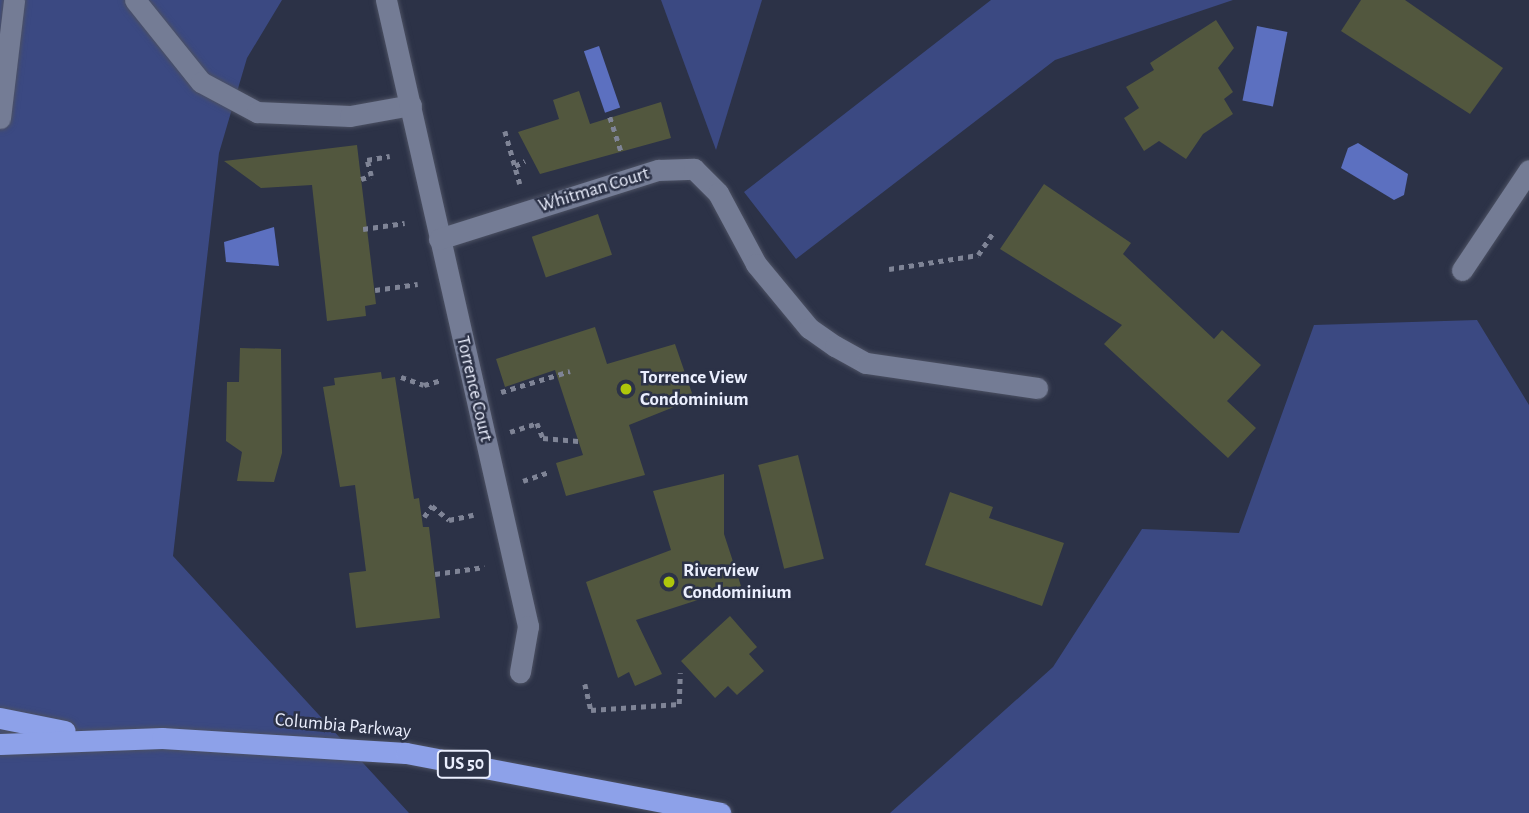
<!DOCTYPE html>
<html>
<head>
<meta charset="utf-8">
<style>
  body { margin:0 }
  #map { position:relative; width:1529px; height:813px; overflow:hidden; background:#2c3247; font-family:"Alegreya Sans",sans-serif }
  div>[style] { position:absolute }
  .green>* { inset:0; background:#3b4982 }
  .water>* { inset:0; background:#5c70c0; transform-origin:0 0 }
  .building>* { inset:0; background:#52573e; transform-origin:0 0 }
  .path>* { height:4.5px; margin-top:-2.25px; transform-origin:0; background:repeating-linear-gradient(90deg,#7f8496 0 5px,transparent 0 10px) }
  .roads { filter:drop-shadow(0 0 2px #4c5163) drop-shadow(0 0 2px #4c5163) }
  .minor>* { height:21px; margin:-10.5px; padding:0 10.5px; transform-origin:10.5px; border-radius:10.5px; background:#747c95 }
  .highway>* { height:21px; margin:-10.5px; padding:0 10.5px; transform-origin:10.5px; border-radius:10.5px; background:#8da1e9 }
  .dots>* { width:19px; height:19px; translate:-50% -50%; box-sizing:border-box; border:4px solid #2c3247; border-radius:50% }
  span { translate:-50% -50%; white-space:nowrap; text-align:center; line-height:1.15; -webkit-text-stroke:5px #2c3247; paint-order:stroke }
  .shield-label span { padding:2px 5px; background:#2c3247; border:2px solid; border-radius:5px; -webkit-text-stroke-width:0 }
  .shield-label { font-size:18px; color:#ebeffe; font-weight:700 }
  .street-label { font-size:19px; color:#ebeffe }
  .poi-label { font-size:19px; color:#ebeffe; font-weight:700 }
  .left { translate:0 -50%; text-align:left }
</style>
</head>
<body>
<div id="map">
  <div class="green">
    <i style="clip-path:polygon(0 0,282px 0,247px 58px,219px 153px,173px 556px,409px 813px,0 813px)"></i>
    <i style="clip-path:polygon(661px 0,762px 0,716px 150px)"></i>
    <i style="clip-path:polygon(991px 0,1233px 0,1055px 60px,796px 259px,744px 192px)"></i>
    <i style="clip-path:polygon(1477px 320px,1529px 405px,1529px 813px,890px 813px,1053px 667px,1142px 529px,1239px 533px,1314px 325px)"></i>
  </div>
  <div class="water">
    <i style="left:1257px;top:26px;width:31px;height:76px;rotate:11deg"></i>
    <i style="left:599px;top:46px;width:65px;height:16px;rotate:71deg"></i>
    <i style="clip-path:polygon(1358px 143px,1408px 174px,1404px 195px,1394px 200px,1341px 168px,1348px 148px)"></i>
    <i style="clip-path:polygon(274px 227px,279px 266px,226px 262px,224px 242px)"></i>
  </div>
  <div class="building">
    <i style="clip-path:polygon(1361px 0,1405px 0,1503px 68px,1470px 114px,1341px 31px)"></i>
    <i style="clip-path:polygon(1216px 20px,1234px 48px,1218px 68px,1233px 92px,1224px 99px,1233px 114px,1203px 134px,1186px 159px,1159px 141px,1144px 151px,1124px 118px,1139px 108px,1126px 87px,1154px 70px,1150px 63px)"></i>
    <i style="clip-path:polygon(579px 91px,590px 124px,661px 102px,671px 138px,540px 174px,518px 132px,559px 119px,553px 100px)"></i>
    <i style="clip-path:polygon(357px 145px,376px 304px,365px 306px,366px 316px,327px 321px,312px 185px,261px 188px,224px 161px)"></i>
    <i style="clip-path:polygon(1044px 184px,1131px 243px,1123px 254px,1214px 339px,1222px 330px,1261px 365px,1227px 401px,1256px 428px,1228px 458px,1104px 344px,1122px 325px,1000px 249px)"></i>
    <i style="left:598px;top:214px;width:43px;height:70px;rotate:71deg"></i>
    <i style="clip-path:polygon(595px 327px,607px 364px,675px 344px,694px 399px,629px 425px,645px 475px,566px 496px,556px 463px,583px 455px,555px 370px,505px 387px,496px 359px)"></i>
    <i style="clip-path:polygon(240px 348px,281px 349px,282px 453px,274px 482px,237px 481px,242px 452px,226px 441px,227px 382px,239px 382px)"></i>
    <i style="clip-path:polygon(381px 372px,382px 379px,395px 377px,414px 499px,419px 498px,423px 527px,429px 527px,440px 618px,356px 628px,349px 573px,366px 571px,355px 485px,340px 487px,323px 387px,335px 385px,334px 378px)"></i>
    <i style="left:798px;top:455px;width:107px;height:41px;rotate:76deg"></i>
    <i style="clip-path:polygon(724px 474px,724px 534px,741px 586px,636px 620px,662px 674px,635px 686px,629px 672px,618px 678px,586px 582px,671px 550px,653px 491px)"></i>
    <i style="clip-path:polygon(950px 492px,993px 507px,989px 518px,1064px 543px,1042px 606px,925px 565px)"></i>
    <i style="clip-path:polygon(730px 616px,757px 647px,749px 654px,764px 671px,737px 695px,728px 686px,715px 698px,681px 661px)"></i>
  </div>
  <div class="path">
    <i style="left:610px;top:117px;width:38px;rotate:72deg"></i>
    <i style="left:505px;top:131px;width:55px;rotate:74.2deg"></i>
    <i style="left:515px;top:166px;width:11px;rotate:-27deg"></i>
    <i style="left:361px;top:179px;width:10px;rotate:-17deg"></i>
    <i style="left:371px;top:176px;width:16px;rotate:-104deg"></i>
    <i style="left:367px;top:160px;width:23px;rotate:-10deg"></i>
    <i style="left:363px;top:229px;width:42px;rotate:-8.1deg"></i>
    <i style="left:889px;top:269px;width:90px;rotate:-8.9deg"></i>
    <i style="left:978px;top:255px;width:25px;rotate:-56deg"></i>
    <i style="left:375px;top:290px;width:43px;rotate:-7.9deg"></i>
    <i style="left:401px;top:377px;width:24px;rotate:19deg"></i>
    <i style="left:424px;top:385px;width:18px;rotate:-16deg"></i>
    <i style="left:501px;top:392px;width:72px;rotate:-16.9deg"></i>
    <i style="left:510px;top:432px;width:28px;rotate:-18deg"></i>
    <i style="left:537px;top:423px;width:16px;rotate:68deg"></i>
    <i style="left:543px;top:438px;width:38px;rotate:5deg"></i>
    <i style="left:523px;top:481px;width:28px;rotate:-19deg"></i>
    <i style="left:424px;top:517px;width:14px;rotate:-54deg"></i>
    <i style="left:432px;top:506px;width:22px;rotate:39deg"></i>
    <i style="left:449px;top:520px;width:25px;rotate:-12deg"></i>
    <i style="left:435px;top:574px;width:50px;rotate:-8deg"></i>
    <i style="left:585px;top:684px;width:27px;rotate:77deg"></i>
    <i style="left:591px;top:710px;width:88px;rotate:-3.9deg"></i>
    <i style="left:679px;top:704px;width:31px;rotate:-88deg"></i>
  </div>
  <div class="roads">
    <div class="minor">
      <i style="left:135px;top:0;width:105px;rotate:51.2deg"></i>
      <i style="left:201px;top:82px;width:64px;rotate:28.2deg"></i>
      <i style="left:257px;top:112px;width:93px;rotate:2.5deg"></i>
      <i style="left:350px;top:116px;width:62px;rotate:-10.2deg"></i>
      <i style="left:386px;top:0;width:642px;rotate:77.22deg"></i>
      <i style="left:528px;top:626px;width:47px;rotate:99.9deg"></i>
      <i style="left:0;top:118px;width:119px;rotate:-83.2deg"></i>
      <i style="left:439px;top:239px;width:230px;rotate:-17.5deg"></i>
      <i style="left:658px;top:170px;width:36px;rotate:-2deg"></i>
      <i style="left:694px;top:169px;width:34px;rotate:45deg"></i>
      <i style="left:718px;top:193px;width:81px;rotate:61.8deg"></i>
      <i style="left:756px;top:264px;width:83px;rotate:50.4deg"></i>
      <i style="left:809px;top:328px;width:32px;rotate:35deg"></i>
      <i style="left:835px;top:346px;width:35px;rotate:29deg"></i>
      <i style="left:866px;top:363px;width:173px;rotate:8.3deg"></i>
      <i style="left:1462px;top:270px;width:120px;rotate:-56.2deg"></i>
    </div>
    <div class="highway">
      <i style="left:0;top:718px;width:66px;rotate:11.3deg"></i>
      <i style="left:0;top:744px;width:162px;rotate:-2.1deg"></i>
      <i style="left:162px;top:738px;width:244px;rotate:3.5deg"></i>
      <i style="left:406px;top:753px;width:320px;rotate:10.8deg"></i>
    </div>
  </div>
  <div class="dots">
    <i style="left:626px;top:389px;background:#aec60b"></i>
    <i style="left:669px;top:582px;background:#aec60b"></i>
  </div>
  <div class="shield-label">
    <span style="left:464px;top:764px">US 50</span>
  </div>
  <div class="street-label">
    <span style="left:594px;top:190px;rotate:-17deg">Whitman Court</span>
    <span style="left:474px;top:389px;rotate:77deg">Torrence Court</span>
    <span style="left:343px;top:726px;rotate:5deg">Columbia Parkway</span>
  </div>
  <div class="poi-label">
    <span class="left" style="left:640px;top:389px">Torrence View<br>Condominium</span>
    <span class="left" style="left:683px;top:582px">Riverview<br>Condominium</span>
  </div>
</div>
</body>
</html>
